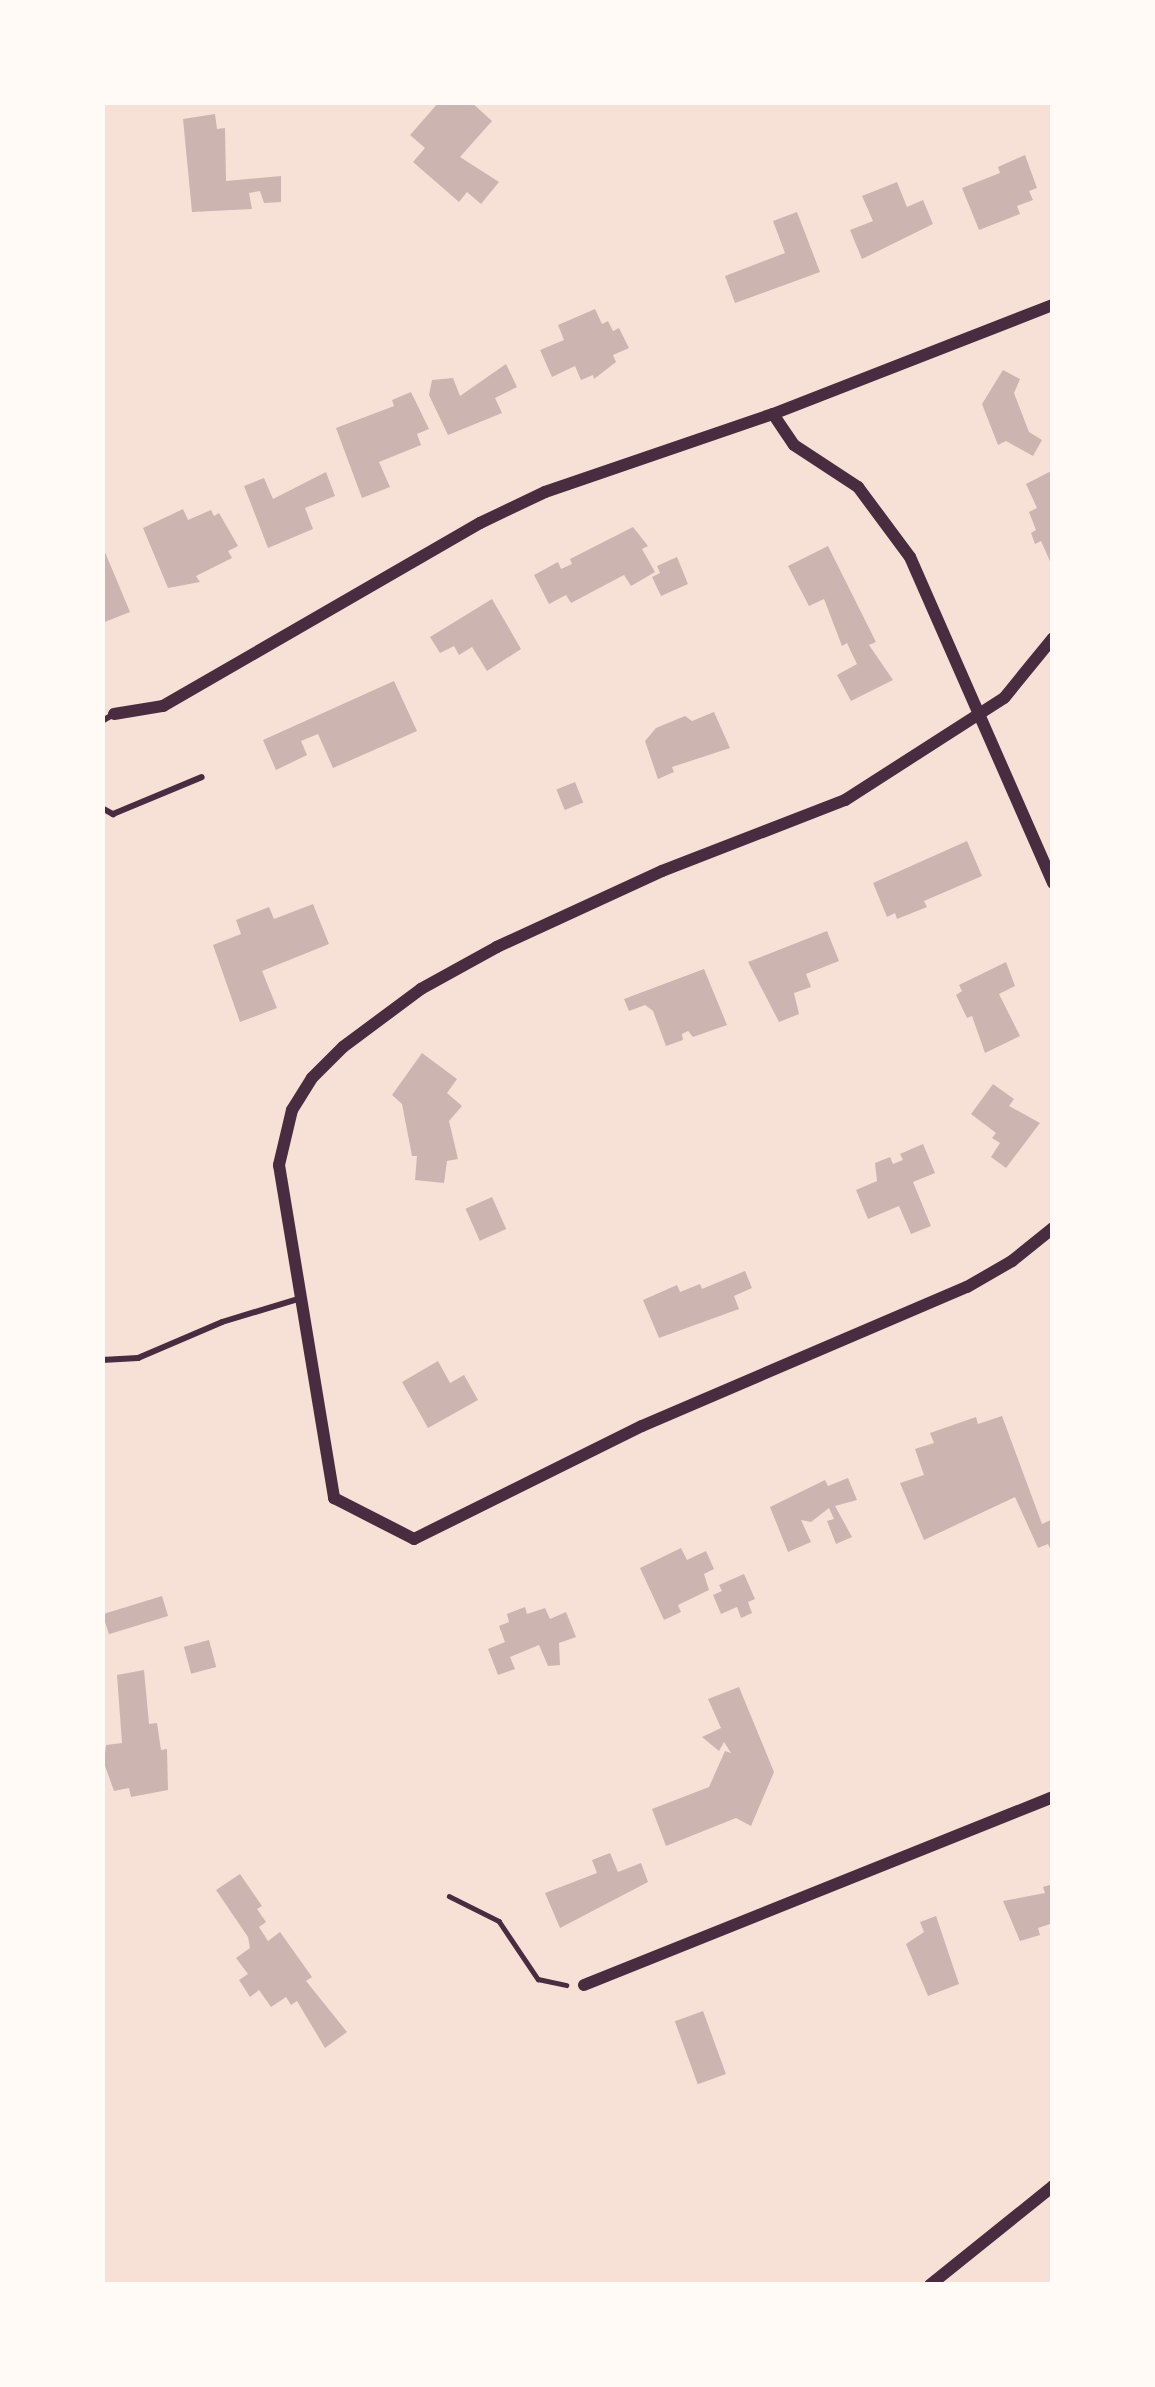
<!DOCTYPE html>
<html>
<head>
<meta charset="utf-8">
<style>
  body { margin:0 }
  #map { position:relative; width:1155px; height:2387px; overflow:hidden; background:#f7e1d7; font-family:"IBM Plex Sans",sans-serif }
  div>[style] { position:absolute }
  .building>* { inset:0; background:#ccb4b1; transform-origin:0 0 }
  .path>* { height:4.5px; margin:-2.25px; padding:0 2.25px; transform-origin:2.25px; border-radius:2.25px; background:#4a2c40 }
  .service>* { height:6px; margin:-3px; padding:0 3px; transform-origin:3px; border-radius:3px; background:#4a2c40 }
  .minor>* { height:12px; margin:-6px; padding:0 6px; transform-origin:6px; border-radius:6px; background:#4a2c40 }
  span { translate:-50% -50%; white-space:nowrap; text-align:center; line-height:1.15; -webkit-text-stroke:9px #fffaf5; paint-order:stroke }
  .frame { position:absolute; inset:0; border:105px solid #fffaf5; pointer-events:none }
</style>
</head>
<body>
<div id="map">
  <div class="building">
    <i style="clip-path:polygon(439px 102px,471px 102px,492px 121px,460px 157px,499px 182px,481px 204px,467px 192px,459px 202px,413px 162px,425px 148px,410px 135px)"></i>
    <i style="clip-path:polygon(215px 114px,217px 129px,225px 128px,226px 181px,281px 176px,281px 202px,264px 203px,260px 191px,249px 193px,252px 209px,192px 212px,183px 119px)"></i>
    <i style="clip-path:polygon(1025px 155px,1037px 188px,1029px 191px,1033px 200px,1017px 206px,1020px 214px,979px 230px,962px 188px,1000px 173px,998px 167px)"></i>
    <i style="clip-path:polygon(897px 182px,907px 207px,923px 200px,933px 224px,862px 259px,850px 230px,873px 221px,862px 196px)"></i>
    <i style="clip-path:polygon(797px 212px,820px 272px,735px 303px,725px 276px,785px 253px,773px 221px)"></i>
    <i style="clip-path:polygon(595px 309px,602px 324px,608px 321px,613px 331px,619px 328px,629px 348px,613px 355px,616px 362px,594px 379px,593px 375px,581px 380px,575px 366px,552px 377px,540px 350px,564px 340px,558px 325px)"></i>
    <i style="clip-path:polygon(506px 364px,517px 387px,495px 398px,502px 413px,448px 435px,429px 395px,432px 380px,453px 378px,460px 396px)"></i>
    <i style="clip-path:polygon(1003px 370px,1020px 379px,1014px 393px,1029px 432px,1042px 440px,1033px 456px,1006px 441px,998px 445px,982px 404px)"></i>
    <i style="clip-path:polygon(411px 392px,429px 429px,417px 434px,421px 445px,379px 462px,390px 487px,362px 498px,336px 428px,394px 406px,392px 400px)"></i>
    <i style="clip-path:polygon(1053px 470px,1053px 568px,1041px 541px,1035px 544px,1031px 533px,1036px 530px,1029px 512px,1037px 508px,1026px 484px)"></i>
    <i style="clip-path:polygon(326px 472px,335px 496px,305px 508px,313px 529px,268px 548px,244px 486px,264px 478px,273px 499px)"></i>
    <i style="clip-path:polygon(183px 509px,188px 520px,211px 510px,214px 516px,219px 513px,238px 546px,228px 551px,232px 558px,196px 576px,200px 582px,168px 588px,143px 528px)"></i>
    <i style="clip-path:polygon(633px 527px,648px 546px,642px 549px,655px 572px,631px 586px,624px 575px,571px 603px,566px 595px,549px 604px,534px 575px,558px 562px,561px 569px,572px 564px,570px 559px)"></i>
    <i style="clip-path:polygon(102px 545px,130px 612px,102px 623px)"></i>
    <i style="clip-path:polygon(828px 546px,876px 642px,869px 645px,893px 680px,851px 701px,837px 675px,857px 664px,852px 654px,847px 643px,842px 646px,824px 599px,809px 606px,788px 566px)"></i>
    <i style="clip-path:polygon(677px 557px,688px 584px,661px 596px,652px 577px,660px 573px,657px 566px)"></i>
    <i style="clip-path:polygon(492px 599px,521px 649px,487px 671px,472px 647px,459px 655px,454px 646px,440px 653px,430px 637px)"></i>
    <i style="clip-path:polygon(394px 681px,417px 731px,333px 768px,318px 734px,301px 741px,307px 755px,276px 770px,263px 740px)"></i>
    <i style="clip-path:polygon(714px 712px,730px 748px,672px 767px,674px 772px,658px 779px,645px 741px,656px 728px,685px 716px,692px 721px)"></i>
    <i style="left:575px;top:782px;width:22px;height:20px;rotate:68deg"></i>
    <i style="clip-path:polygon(967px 841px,982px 876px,924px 901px,927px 907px,897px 919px,895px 913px,887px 917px,873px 883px)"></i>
    <i style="clip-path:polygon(313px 904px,329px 944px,262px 971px,277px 1008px,240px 1022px,213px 945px,241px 934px,236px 920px,269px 907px,274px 919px)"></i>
    <i style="clip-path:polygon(827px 931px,839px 961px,806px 974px,811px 987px,794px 993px,799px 1014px,779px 1022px,748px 962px)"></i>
    <i style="clip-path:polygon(1006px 962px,1015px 986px,999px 994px,1020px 1036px,985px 1053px,972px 1016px,967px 1018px,956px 995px,962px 991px,959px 985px)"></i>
    <i style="clip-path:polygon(704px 969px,727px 1025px,693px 1037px,688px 1031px,682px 1034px,683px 1040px,666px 1046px,653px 1011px,645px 1005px,629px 1011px,624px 999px)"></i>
    <i style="clip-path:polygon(422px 1053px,457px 1079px,447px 1093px,462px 1106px,449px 1121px,458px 1159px,447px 1161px,444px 1183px,415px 1180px,417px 1156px,412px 1156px,402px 1104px,392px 1095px)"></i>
    <i style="clip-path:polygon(993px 1084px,1014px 1099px,1009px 1106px,1040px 1123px,1006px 1168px,991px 1157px,1000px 1143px,992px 1138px,996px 1133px,971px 1114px)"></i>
    <i style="clip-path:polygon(923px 1144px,935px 1173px,913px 1182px,931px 1226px,911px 1234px,899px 1206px,868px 1219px,856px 1190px,877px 1181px,875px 1163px,890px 1157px,893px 1164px,903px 1160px,900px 1154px)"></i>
    <i style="left:492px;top:1197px;width:35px;height:29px;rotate:66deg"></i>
    <i style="clip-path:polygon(745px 1271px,752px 1288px,734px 1296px,739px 1309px,659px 1338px,643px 1300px,677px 1285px,680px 1292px,700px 1284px,702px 1289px)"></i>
    <i style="clip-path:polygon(438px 1361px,450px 1383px,464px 1375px,478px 1400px,428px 1428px,402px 1382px)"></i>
    <i style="clip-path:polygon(1002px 1416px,1042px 1524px,1053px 1519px,1053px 1555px,1048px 1544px,1038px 1548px,1015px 1497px,924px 1540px,900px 1483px,924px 1475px,915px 1449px,934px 1443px,930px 1433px,976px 1417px,978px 1424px)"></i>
    <i style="clip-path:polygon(848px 1478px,857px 1500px,835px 1506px,852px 1537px,836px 1544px,827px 1521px,834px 1519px,829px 1508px,811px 1522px,801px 1520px,811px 1542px,788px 1552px,770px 1507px,825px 1480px,828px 1486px)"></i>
    <i style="clip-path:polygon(681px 1548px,687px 1560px,706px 1551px,714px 1569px,704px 1574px,709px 1590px,678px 1605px,681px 1612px,664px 1620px,640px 1568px)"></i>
    <i style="clip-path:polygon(744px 1574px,755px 1599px,748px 1602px,752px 1613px,741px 1618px,737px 1607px,721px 1614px,713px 1595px,722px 1591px,719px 1585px)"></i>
    <i style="left:162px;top:1596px;width:21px;height:62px;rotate:73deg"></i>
    <i style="clip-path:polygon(525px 1607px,527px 1614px,545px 1608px,550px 1619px,566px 1612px,576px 1637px,559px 1643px,560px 1665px,548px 1666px,539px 1645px,510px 1657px,515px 1669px,498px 1675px,488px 1649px,505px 1642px,499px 1626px,509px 1622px,507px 1614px)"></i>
    <i style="left:209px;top:1640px;width:28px;height:26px;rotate:75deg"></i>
    <i style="clip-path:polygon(144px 1670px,149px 1724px,157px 1723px,161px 1750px,167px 1749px,168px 1790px,131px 1797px,129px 1788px,114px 1791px,104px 1763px,106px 1745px,122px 1743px,117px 1675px)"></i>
    <i style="clip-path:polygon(739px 1687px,774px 1772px,751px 1826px,736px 1818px,666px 1846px,652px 1809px,709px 1787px,725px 1751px,731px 1753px,724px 1742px,719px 1751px,702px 1737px,721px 1728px,708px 1699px)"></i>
    <i style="clip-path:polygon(610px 1853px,618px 1872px,641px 1863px,648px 1882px,560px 1928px,545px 1893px,597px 1873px,592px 1860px)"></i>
    <i style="clip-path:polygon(240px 1874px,262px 1906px,257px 1909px,266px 1922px,259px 1927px,268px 1941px,280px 1932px,312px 1977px,306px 1981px,347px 2032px,325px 2048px,297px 2001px,291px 2005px,286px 1997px,271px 2007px,259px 1990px,250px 1997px,239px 1980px,248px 1974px,236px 1958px,250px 1948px,248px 1937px,216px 1890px)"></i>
    <i style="clip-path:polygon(1053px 1884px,1053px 1923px,1038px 1928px,1040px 1935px,1020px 1941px,1003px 1901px,1045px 1893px,1043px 1887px)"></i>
    <i style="clip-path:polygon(936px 1916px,959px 1984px,928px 1996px,906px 1944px,924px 1932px,920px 1922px)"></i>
    <i style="left:703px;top:2011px;width:67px;height:30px;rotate:70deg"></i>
  </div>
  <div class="path">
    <i style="left:449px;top:1896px;width:56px;rotate:26.6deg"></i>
    <i style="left:499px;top:1921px;width:70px;rotate:56.1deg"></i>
    <i style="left:538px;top:1979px;width:29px;rotate:12deg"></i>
  </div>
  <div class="service">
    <i style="left:102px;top:721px;width:14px;rotate:-30deg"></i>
    <i style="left:102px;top:808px;width:13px;rotate:29deg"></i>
    <i style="left:113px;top:814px;width:96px;rotate:-22.6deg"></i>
    <i style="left:102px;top:1360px;width:36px;rotate:-3deg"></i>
    <i style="left:138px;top:1358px;width:91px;rotate:-23.2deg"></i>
    <i style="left:222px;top:1322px;width:79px;rotate:-16.8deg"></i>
  </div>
  <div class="minor">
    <i style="left:773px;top:414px;width:37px;rotate:56deg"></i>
    <i style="left:794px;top:445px;width:77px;rotate:33.3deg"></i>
    <i style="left:858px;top:487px;width:87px;rotate:53.4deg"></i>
    <i style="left:910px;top:557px;width:356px;rotate:66.3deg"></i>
    <i style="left:1053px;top:638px;width:77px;rotate:129.2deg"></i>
    <i style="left:1004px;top:698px;width:189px;rotate:147.3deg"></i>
    <i style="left:845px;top:800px;width:196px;rotate:158.8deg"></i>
    <i style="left:662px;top:871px;width:182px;rotate:155.3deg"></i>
    <i style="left:497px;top:947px;width:87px;rotate:151.1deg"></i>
    <i style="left:421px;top:989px;width:97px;rotate:143.4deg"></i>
    <i style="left:343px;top:1047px;width:44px;rotate:135deg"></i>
    <i style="left:312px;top:1078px;width:38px;rotate:122deg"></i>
    <i style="left:292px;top:1110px;width:57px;rotate:103.3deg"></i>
    <i style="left:279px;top:1165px;width:338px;rotate:80.6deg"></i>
    <i style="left:334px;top:1498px;width:90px;rotate:27.1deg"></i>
    <i style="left:414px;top:1539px;width:254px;rotate:-26.4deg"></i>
    <i style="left:642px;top:1426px;width:353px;rotate:-23.2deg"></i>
    <i style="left:967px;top:1287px;width:52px;rotate:-30deg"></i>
    <i style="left:1012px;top:1261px;width:53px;rotate:-38.8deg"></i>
    <i style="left:114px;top:714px;width:50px;rotate:-9.3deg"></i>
    <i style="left:163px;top:706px;width:366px;rotate:-30deg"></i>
    <i style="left:480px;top:523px;width:72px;rotate:-25.5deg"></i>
    <i style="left:545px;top:492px;width:241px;rotate:-18.9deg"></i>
    <i style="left:773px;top:414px;width:300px;rotate:-21.3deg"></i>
    <i style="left:584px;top:1985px;width:505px;rotate:-21.84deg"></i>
    <i style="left:930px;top:2285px;width:158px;rotate:-38.8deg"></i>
  </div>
  <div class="frame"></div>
</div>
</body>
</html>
